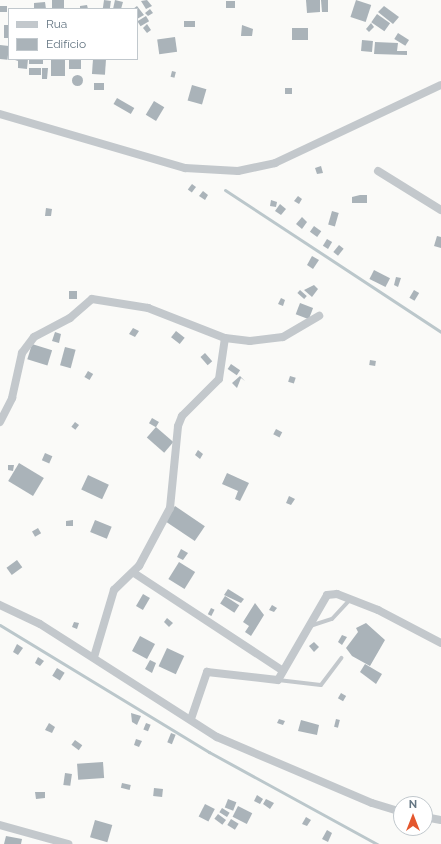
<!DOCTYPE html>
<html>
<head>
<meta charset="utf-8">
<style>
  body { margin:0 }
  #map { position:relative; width:441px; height:844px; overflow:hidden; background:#fafaf8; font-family:Raleway,sans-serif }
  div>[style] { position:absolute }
  .stream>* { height:3px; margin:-1.5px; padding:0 1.5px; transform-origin:1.5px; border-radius:1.5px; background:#bbc7cb }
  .building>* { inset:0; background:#aab3b9; transform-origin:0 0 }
  .round { border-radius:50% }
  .lane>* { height:4px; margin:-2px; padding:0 2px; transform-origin:2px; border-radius:2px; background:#c3c8cc }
  .street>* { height:8px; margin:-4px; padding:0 4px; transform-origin:4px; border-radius:4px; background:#c3c8cc }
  span { translate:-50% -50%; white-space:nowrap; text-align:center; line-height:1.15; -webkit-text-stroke:4px #fff; paint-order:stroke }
  .legend { position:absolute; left:8px; top:8px; width:130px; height:52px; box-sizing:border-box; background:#fff; border:1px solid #c1c8cd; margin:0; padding:5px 7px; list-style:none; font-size:12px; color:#657683 }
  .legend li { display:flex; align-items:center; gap:8px; height:20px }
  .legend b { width:20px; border:1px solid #c1c8cd }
  .north { position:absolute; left:393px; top:796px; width:40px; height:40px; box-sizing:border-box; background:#fff; border:1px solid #c1c8cd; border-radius:50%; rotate:0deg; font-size:11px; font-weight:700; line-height:16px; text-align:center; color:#657683 }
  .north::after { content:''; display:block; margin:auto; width:14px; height:18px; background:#e4572e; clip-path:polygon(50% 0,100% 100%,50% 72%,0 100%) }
</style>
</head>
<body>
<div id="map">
  <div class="stream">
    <i style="left:225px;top:190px;width:258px;rotate:33.3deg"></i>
    <i style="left:0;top:625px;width:245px;rotate:31.3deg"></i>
    <i style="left:209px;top:752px;width:192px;rotate:28.7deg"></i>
  </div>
  <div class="building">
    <i style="left:52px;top:0;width:12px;height:9px"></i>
    <i style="left:104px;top:0;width:7px;height:9px;rotate:8deg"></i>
    <i style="clip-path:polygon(115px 0,123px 2px,121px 9px,113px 9px)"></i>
    <i style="clip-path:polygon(147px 0,152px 6px,146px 9px,141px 1px)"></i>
    <i style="clip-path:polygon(306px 0,320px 0,320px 12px,307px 13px)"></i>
    <i style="clip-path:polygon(321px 0,328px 0,328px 12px,322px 12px)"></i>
    <i style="left:356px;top:0;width:16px;height:18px;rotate:18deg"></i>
    <i style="left:226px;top:1px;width:9px;height:7px"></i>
    <i style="clip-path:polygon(45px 2px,46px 9px,34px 9px,34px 3px)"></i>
    <i style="clip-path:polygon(87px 5px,88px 9px,80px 9px,80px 6px)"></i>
    <i style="left:0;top:6px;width:7px;height:6px"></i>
    <i style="clip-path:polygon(137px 6px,144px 15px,137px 19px,137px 9px,133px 9px)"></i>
    <i style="clip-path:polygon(384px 6px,399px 17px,393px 24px,378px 12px)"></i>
    <i style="clip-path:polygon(150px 9px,153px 13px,148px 16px,145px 13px)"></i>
    <i style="left:377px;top:14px;width:16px;height:10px;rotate:35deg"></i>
    <i style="left:146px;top:16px;width:6px;height:10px;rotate:59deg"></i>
    <i style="left:184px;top:21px;width:11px;height:6px"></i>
    <i style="clip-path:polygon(371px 23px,374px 27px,369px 32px,366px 29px)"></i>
    <i style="clip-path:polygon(147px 24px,151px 30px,147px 33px,143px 28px)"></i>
    <i style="left:4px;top:25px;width:5px;height:13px"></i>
    <i style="clip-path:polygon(242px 25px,253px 29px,252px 36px,241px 36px)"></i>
    <i style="left:292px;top:28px;width:16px;height:12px"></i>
    <i style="left:398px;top:33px;width:13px;height:7px;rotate:32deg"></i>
    <i style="left:175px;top:37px;width:15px;height:18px;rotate:82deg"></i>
    <i style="left:362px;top:40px;width:11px;height:11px;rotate:5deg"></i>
    <i style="clip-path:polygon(375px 42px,398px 43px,397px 51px,407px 51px,407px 55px,374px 54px)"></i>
    <i style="left:0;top:45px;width:9px;height:14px;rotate:6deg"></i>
    <i style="clip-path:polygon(12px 59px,28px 59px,27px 69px,18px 68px,18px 61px)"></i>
    <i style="left:29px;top:59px;width:14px;height:5px"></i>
    <i style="left:69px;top:59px;width:12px;height:10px"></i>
    <i style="left:93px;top:59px;width:13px;height:15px;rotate:4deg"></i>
    <i style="left:51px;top:60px;width:14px;height:16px"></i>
    <i style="left:29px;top:68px;width:12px;height:7px"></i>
    <i style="clip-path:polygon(42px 68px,48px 68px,47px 79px,42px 79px)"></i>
    <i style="left:172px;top:71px;width:4px;height:6px;rotate:14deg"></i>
    <i class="round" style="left:71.5px;top:74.5px;width:11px;height:11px"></i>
    <i style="left:94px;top:83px;width:10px;height:7px"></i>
    <i style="left:192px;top:85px;width:15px;height:16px;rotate:16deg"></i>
    <i style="left:285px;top:88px;width:7px;height:6px"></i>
    <i style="left:117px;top:98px;width:20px;height:7px;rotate:30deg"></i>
    <i style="left:154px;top:101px;width:12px;height:16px;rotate:31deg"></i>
    <i style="clip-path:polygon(321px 166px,323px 173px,317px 174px,315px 168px)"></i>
    <i style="left:192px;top:184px;width:5px;height:7px;rotate:37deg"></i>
    <i style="clip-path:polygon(203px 191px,208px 195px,205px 200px,199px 196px)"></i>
    <i style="clip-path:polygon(360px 195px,367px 195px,367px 203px,352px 203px,352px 197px)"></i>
    <i style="clip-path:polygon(298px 196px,302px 199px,299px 204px,294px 201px)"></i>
    <i style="clip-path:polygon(271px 200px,277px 202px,276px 207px,270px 206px)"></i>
    <i style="clip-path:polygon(280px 204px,286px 209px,281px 215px,275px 211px)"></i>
    <i style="clip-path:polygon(46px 208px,52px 209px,51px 216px,45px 216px)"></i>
    <i style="left:332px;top:211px;width:7px;height:14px;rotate:16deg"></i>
    <i style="clip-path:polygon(302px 217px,307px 222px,302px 229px,296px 224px)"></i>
    <i style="left:314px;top:226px;width:9px;height:7px;rotate:36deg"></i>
    <i style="clip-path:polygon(437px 236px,441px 237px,441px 248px,434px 246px)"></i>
    <i style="left:327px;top:239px;width:6px;height:8px;rotate:31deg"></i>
    <i style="left:339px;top:245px;width:6px;height:9px;rotate:39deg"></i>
    <i style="clip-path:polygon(312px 256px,319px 260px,313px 269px,307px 265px)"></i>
    <i style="left:374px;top:270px;width:18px;height:10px;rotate:27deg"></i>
    <i style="clip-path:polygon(396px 277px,401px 278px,398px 287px,394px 285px)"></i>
    <i style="clip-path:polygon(314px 285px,318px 289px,312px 297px,304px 290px)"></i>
    <i style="left:300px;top:290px;width:9px;height:4px;rotate:41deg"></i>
    <i style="left:414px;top:290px;width:6px;height:9px;rotate:31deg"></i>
    <i style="left:69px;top:291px;width:8px;height:8px"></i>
    <i style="clip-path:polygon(281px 298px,285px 300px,283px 306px,278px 304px)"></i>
    <i style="left:300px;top:303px;width:14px;height:12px;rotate:21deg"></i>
    <i style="clip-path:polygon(133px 328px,139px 331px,135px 337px,129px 334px)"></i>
    <i style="left:176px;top:331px;width:11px;height:8px;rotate:38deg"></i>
    <i style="clip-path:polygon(55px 332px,61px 334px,59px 343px,52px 341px)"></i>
    <i style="left:32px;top:344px;width:21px;height:16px;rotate:17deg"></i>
    <i style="left:65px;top:347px;width:11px;height:19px;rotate:15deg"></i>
    <i style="left:205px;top:353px;width:11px;height:6px;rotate:49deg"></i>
    <i style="left:370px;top:360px;width:6px;height:5px;rotate:9deg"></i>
    <i style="left:231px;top:364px;width:11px;height:6px;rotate:34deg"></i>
    <i style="left:88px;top:371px;width:6px;height:7px;rotate:31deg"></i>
    <i style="clip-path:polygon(240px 376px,245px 381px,241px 378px,237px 388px,232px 383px)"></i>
    <i style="left:290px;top:376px;width:6px;height:6px;rotate:18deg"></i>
    <i style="left:152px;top:418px;width:8px;height:6px;rotate:30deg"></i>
    <i style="left:75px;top:422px;width:5px;height:6px;rotate:37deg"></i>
    <i style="left:156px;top:427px;width:23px;height:14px;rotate:41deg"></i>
    <i style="left:276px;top:429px;width:7px;height:6px;rotate:27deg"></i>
    <i style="clip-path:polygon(198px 450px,203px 454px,200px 459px,195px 455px)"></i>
    <i style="left:45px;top:453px;width:8px;height:8px;rotate:23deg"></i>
    <i style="left:19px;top:463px;width:29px;height:21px;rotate:31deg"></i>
    <i style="clip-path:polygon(8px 465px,14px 465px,13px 471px,8px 470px)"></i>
    <i style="clip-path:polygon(227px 473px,249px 483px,240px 501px,235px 499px,238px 491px,222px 484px)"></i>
    <i style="left:88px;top:475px;width:23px;height:16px;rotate:25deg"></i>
    <i style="clip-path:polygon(289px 496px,295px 499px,291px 505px,286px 503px)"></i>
    <i style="left:175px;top:506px;width:36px;height:18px;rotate:34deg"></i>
    <i style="clip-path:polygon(73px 520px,73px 526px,66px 526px,66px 521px)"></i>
    <i style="left:95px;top:520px;width:18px;height:13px;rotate:22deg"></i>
    <i style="left:38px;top:528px;width:6px;height:7px;rotate:59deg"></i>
    <i style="clip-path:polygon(181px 549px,188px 553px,183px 560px,177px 557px)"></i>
    <i style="left:17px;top:560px;width:9px;height:13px;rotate:54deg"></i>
    <i style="left:179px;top:562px;width:19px;height:20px;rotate:32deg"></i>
    <i style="clip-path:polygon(228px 589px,244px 599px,241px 603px,224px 595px)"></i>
    <i style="left:143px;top:594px;width:8px;height:14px;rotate:30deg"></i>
    <i style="left:225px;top:596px;width:17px;height:9px;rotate:33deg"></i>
    <i style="clip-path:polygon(255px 603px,264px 615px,251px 636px,245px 632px,249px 626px,243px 622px)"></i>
    <i style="clip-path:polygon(272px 605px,277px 608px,274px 612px,269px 610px)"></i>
    <i style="left:211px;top:608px;width:4px;height:7px;rotate:27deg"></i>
    <i style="clip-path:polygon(167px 618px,173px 623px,169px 627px,164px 622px)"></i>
    <i style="clip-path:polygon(74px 622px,79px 623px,77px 629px,72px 627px)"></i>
    <i style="clip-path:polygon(366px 623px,385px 640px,370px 666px,352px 656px,346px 648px,358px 632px,356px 628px)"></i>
    <i style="clip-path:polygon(342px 635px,347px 637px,342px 645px,338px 642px)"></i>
    <i style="left:140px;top:636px;width:17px;height:17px;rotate:28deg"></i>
    <i style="clip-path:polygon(314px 642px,319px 647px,314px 652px,309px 646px)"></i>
    <i style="clip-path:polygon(17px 644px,23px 648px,18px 655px,13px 652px)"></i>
    <i style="left:167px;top:648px;width:19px;height:20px;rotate:25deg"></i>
    <i style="clip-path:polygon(38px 657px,44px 661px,40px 666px,35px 663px)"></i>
    <i style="clip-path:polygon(150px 660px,156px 663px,152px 673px,145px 669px)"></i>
    <i style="clip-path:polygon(365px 664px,382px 674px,376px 684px,360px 672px)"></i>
    <i style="left:57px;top:668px;width:9px;height:9px;rotate:32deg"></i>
    <i style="left:341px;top:693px;width:6px;height:6px;rotate:31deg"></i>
    <i style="clip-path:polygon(131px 713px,141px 716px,137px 725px,132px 722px)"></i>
    <i style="clip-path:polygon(279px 719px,285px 721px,283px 725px,277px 723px)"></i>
    <i style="left:336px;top:719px;width:4px;height:8px;rotate:14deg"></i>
    <i style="clip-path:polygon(301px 720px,319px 725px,317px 735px,298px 731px)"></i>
    <i style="clip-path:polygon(49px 723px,55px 727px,52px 733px,45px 730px)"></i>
    <i style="left:146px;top:723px;width:5px;height:7px;rotate:22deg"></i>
    <i style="left:171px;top:733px;width:5px;height:10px;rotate:22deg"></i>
    <i style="clip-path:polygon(136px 739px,142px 741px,139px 747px,134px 745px)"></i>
    <i style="left:75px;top:740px;width:9px;height:6px;rotate:36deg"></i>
    <i style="left:103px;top:762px;width:16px;height:26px;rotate:86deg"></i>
    <i style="left:65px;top:773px;width:7px;height:12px;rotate:8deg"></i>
    <i style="left:122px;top:783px;width:9px;height:5px;rotate:13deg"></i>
    <i style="left:154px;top:788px;width:9px;height:8px;rotate:6deg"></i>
    <i style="clip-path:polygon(35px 792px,45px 792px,45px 798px,36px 799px)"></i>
    <i style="clip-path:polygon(257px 795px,263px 799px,260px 804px,254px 801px)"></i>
    <i style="left:228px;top:799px;width:9px;height:9px;rotate:21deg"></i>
    <i style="clip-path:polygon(266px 799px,274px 803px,270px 809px,263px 804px)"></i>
    <i style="left:205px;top:804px;width:11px;height:14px;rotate:27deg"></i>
    <i style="left:238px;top:806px;width:16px;height:12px;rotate:27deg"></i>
    <i style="left:222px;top:808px;width:9px;height:5px;rotate:32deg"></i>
    <i style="left:218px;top:814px;width:10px;height:6px;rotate:37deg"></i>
    <i style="clip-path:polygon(306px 817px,311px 820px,307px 826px,302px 824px)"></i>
    <i style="left:231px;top:819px;width:9px;height:7px;rotate:32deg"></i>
    <i style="left:95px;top:820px;width:18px;height:18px;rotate:16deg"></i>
    <i style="clip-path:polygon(327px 830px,332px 833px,328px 842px,322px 839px)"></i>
    <i style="clip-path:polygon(6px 836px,22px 839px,21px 844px,4px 844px)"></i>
  </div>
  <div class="lane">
    <i style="left:310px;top:626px;width:23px;rotate:-18deg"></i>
    <i style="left:332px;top:619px;width:26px;rotate:-47deg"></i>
    <i style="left:278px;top:680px;width:43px;rotate:6.6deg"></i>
    <i style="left:321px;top:685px;width:34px;rotate:-53deg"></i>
  </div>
  <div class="street">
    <i style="left:0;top:114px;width:193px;rotate:16.3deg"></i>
    <i style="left:185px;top:168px;width:53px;rotate:3.2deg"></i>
    <i style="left:238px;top:171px;width:38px;rotate:-12deg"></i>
    <i style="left:275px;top:163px;width:183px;rotate:-25.2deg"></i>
    <i style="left:378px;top:171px;width:74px;rotate:31.8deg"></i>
    <i style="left:0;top:422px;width:27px;rotate:-63deg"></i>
    <i style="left:12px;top:398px;width:46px;rotate:-77.5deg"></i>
    <i style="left:22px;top:353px;width:20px;rotate:-53deg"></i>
    <i style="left:34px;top:337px;width:41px;rotate:-27.8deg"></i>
    <i style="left:70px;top:318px;width:29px;rotate:-41deg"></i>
    <i style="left:92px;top:299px;width:57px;rotate:9.1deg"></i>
    <i style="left:148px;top:308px;width:83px;rotate:21.3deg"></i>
    <i style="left:225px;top:338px;width:25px;rotate:7deg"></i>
    <i style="left:250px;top:341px;width:33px;rotate:-7deg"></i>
    <i style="left:283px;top:337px;width:42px;rotate:-30.3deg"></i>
    <i style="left:134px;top:573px;width:178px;rotate:33.3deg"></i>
    <i style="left:0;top:605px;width:44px;rotate:25.4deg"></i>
    <i style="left:40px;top:624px;width:210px;rotate:32.6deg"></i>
    <i style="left:217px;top:737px;width:168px;rotate:23.1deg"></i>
    <i style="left:372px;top:803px;width:30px;rotate:17deg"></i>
    <i style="left:94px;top:657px;width:70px;rotate:-73.4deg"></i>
    <i style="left:114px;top:590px;width:35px;rotate:-44deg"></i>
    <i style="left:139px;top:566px;width:66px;rotate:-61.9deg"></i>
    <i style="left:170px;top:508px;width:82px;rotate:-84.4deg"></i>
    <i style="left:178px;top:426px;width:11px;rotate:-68deg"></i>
    <i style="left:182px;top:416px;width:52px;rotate:-45deg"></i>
    <i style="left:219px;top:379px;width:41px;rotate:-81.7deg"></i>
    <i style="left:191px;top:719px;width:50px;rotate:-71.2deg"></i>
    <i style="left:207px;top:672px;width:71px;rotate:6.4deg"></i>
    <i style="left:278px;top:680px;width:98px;rotate:-60deg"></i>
    <i style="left:327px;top:595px;width:10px;rotate:-6deg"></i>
    <i style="left:337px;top:594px;width:44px;rotate:21.3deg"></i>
    <i style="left:378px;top:610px;width:71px;rotate:27.6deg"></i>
    <i style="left:425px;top:817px;width:16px;rotate:11deg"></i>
    <i style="left:0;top:825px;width:71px;rotate:15.6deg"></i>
  </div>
  <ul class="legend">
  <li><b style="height:5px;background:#c3c8cc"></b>Rua</li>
  <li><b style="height:11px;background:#aab3b9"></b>Edifício</li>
  </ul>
  <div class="north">N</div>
</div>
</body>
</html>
